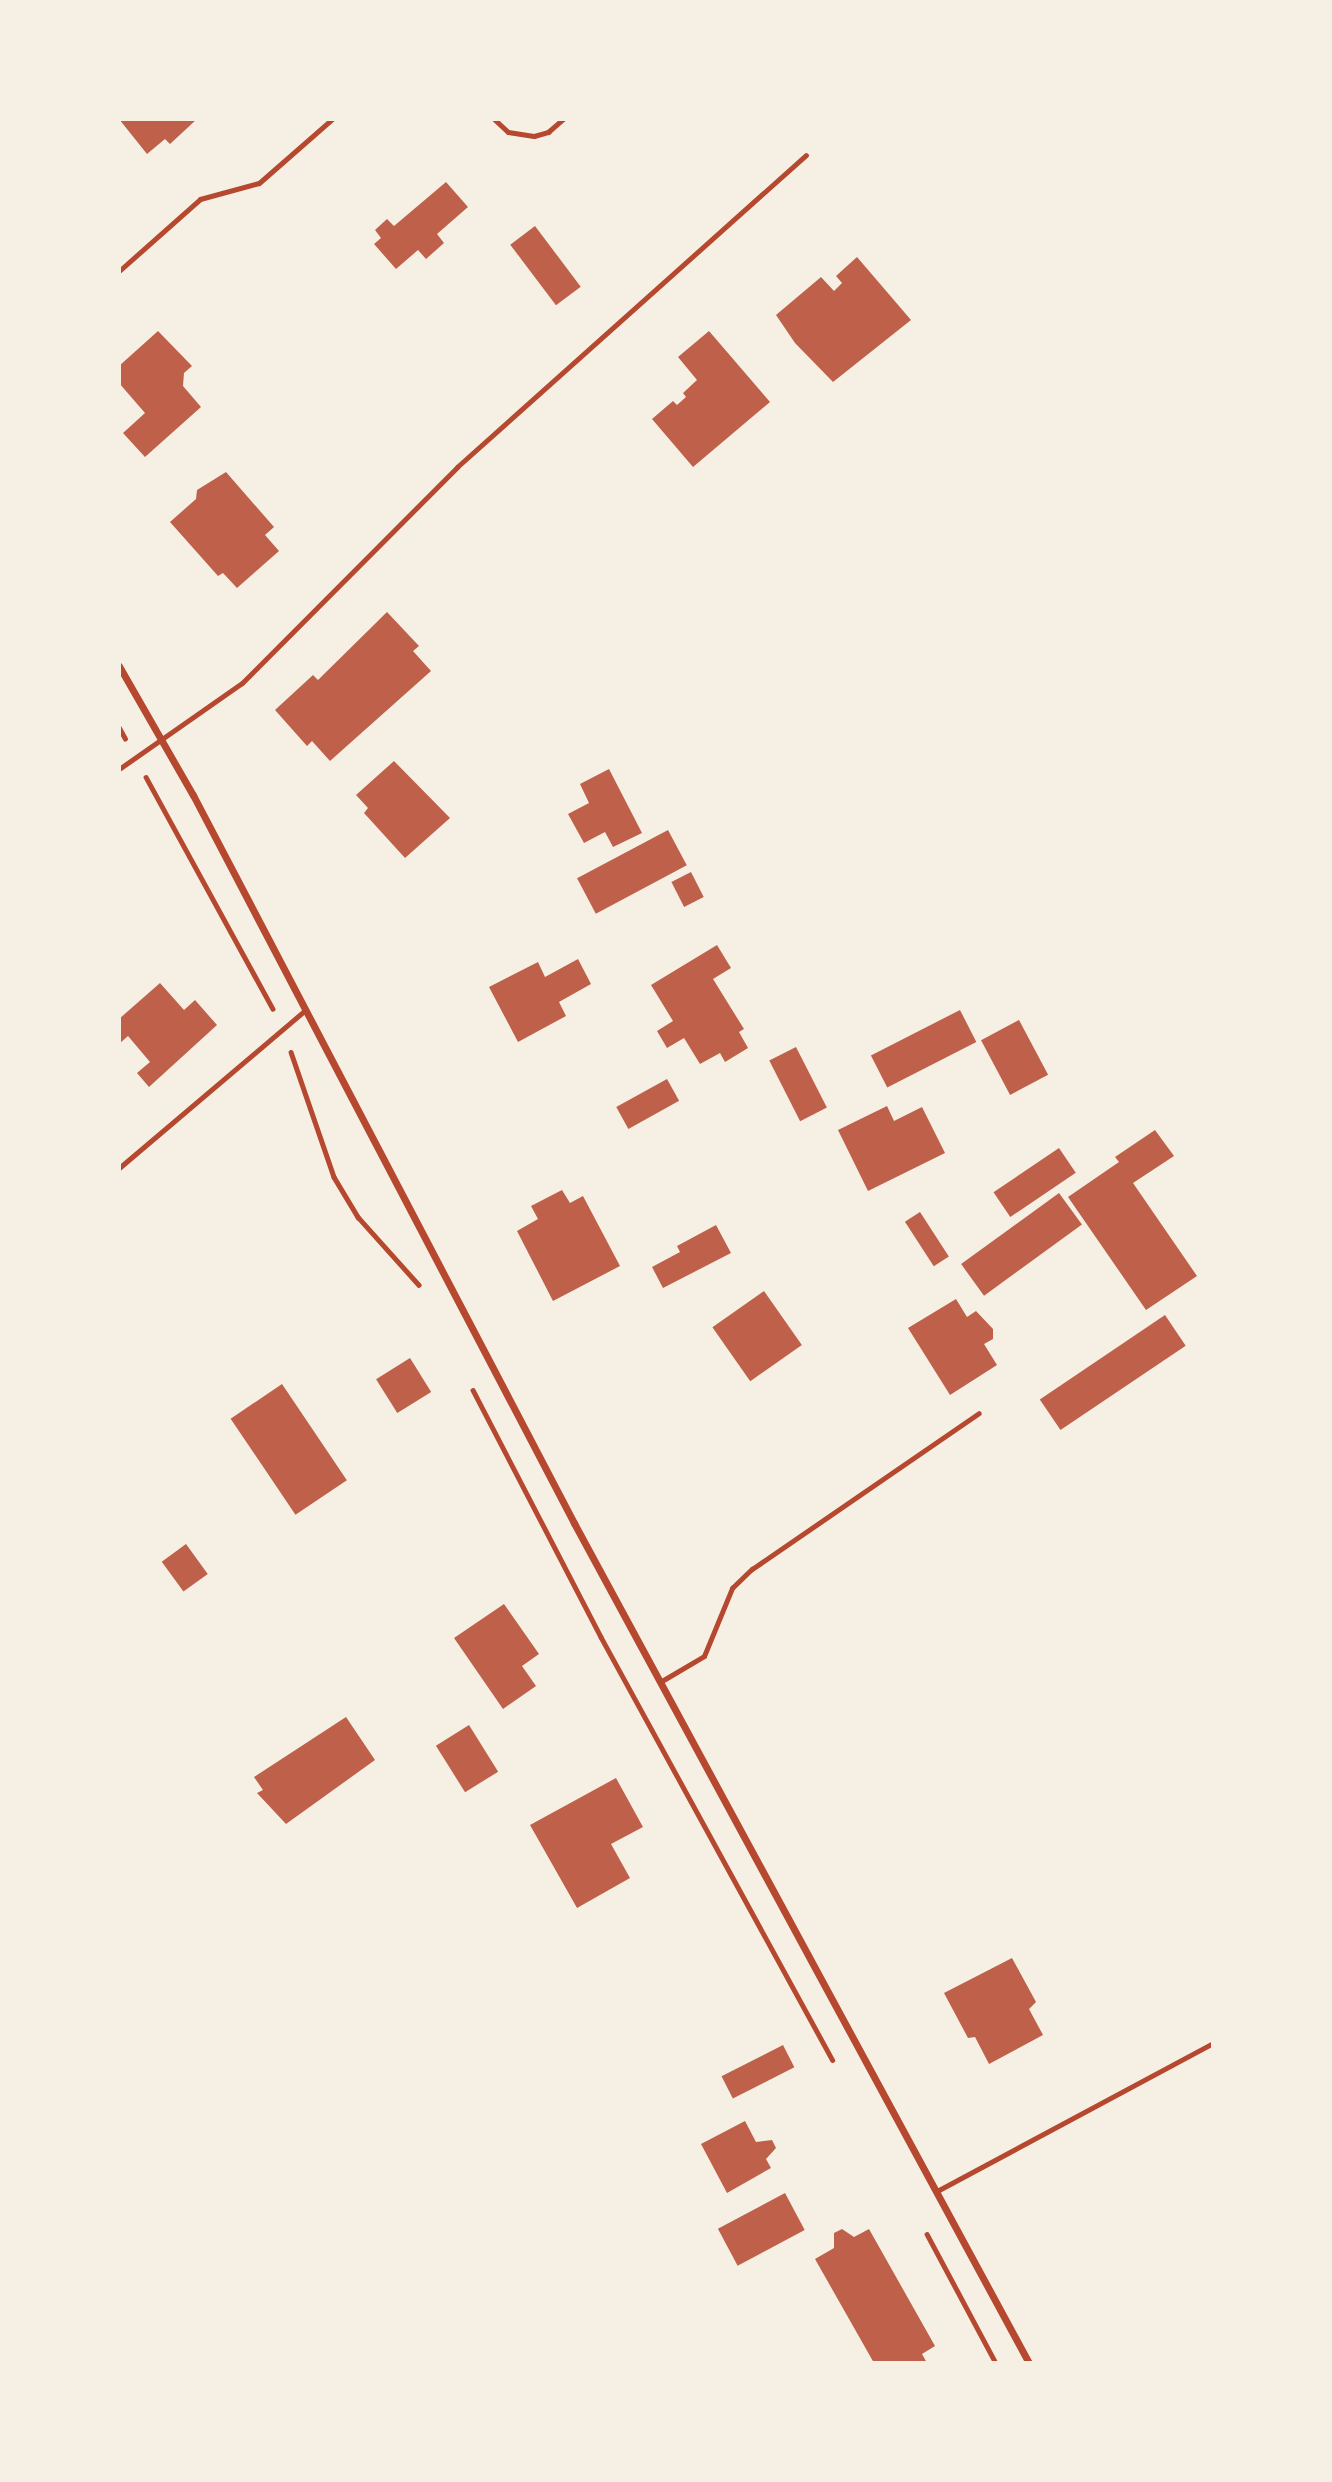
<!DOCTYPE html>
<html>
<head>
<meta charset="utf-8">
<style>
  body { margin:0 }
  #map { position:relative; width:1332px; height:2482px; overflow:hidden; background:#f6efe4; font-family:"Titillium Web",sans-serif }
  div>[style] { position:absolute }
  .building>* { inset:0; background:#bf614a; transform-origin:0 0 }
  .path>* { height:4.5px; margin:-2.25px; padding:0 2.25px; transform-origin:2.25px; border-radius:2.25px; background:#b5482f }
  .service>* { height:5px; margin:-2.5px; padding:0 2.5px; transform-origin:2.5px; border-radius:2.5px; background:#b5482f }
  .minor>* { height:7px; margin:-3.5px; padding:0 3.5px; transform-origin:3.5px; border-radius:3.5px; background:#b5482f }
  span { translate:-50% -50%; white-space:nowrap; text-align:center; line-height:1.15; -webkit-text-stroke:6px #f6efe4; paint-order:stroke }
  .frame { position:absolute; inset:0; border:121px solid #f6efe4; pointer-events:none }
</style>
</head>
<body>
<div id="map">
  <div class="building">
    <i style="clip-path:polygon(119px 119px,197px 119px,170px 144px,165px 139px,147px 154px)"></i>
    <i style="clip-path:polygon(446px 182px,468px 207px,437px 234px,444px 243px,426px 259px,418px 250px,396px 269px,374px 244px,381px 238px,375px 230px,387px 219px,394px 226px)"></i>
    <i style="left:535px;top:226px;width:76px;height:31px;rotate:53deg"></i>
    <i style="clip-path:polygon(857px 257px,911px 320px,833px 382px,795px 343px,776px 315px,821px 277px,834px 291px,842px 283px,836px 276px)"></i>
    <i style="clip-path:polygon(158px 331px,192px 366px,184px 373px,183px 386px,201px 407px,145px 457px,123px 433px,145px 413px,119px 383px,119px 366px)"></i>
    <i style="clip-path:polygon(709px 331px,770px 402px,693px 467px,652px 419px,673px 401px,677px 405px,686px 397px,683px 393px,697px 380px,678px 357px)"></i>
    <i style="clip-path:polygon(226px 472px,274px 527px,265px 535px,279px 551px,237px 588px,223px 573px,218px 576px,170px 522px,196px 499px,197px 490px)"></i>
    <i style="clip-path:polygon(387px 612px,419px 646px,413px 651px,431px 671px,330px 761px,312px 741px,307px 746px,275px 710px,313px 675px,318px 680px)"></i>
    <i style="clip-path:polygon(394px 761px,450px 818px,405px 858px,364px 813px,368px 808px,356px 795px)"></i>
    <i style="clip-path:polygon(609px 769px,642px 833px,613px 847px,605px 832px,584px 843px,568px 814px,589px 803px,580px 784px)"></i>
    <i style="left:668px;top:830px;width:40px;height:103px;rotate:62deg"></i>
    <i style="left:691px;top:872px;width:28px;height:22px;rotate:63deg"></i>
    <i style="clip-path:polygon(717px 945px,731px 968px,713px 979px,744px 1029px,739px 1032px,748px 1048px,725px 1062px,720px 1053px,700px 1064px,684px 1038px,667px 1048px,657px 1031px,673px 1021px,651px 985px)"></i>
    <i style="clip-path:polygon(578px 959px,591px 984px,559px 1002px,566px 1016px,518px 1042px,489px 987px,538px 962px,545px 977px)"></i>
    <i style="clip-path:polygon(160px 983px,184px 1010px,195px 1000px,217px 1025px,149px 1087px,137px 1073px,150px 1062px,128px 1036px,119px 1044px,119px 1019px)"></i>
    <i style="left:960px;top:1010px;width:36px;height:100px;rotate:63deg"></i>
    <i style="left:1019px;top:1020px;width:62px;height:43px;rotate:62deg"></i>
    <i style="left:796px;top:1047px;width:68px;height:30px;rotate:63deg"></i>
    <i style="left:667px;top:1079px;width:25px;height:58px;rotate:61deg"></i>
    <i style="clip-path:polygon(887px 1106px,894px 1121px,922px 1107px,945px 1153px,868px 1191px,838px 1130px)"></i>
    <i style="clip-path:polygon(1155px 1130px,1174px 1156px,1133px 1183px,1197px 1276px,1146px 1310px,1068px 1197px,1119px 1162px,1115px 1157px)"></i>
    <i style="left:1059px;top:1148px;width:30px;height:79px;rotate:56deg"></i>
    <i style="clip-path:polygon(562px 1190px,570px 1203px,583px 1196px,620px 1266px,553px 1301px,517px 1231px,538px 1219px,531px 1206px)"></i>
    <i style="left:1059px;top:1193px;width:39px;height:121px;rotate:54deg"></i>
    <i style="left:920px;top:1212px;width:53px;height:18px;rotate:57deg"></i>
    <i style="clip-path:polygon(716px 1225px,731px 1253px,663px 1288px,652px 1267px,680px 1252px,677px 1246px)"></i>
    <i style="left:764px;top:1291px;width:66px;height:63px;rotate:55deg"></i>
    <i style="clip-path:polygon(956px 1299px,967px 1317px,976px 1311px,993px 1329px,993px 1339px,984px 1344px,997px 1365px,950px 1395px,908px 1328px)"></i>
    <i style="left:1165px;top:1315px;width:37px;height:151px;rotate:56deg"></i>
    <i style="left:410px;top:1358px;width:40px;height:40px;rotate:58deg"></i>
    <i style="left:282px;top:1384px;width:116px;height:62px;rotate:56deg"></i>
    <i style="left:186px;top:1544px;width:37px;height:30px;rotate:54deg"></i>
    <i style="clip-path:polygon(504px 1604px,539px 1654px,522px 1666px,536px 1686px,503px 1709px,454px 1638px)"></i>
    <i style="clip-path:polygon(346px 1717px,375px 1760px,286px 1824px,257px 1793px,263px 1790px,254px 1777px)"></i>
    <i style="left:469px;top:1725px;width:55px;height:39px;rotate:58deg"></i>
    <i style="clip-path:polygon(616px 1778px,643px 1827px,611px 1844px,630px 1878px,577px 1908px,530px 1825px)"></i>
    <i style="clip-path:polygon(1012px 1958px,1036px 2002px,1029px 2009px,1043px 2035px,989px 2064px,975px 2037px,968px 2038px,944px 1993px)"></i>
    <i style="left:783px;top:2045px;width:25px;height:69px;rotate:63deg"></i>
    <i style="clip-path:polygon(745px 2121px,756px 2142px,772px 2140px,776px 2148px,766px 2159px,771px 2168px,727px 2193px,701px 2144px)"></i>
    <i style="left:785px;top:2193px;width:42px;height:76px;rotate:62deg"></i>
    <i style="clip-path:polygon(842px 2229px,854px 2237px,869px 2229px,935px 2346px,922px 2354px,927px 2363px,874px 2363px,815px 2259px,834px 2248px,834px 2233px)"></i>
  </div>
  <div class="path">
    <i style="left:119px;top:727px;width:13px;rotate:61deg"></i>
    <i style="left:146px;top:777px;width:264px;rotate:61.3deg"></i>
    <i style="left:291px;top:1052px;width:132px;rotate:71deg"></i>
    <i style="left:334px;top:1177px;width:47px;rotate:59deg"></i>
    <i style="left:358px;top:1217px;width:91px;rotate:48.1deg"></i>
    <i style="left:473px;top:1390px;width:278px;rotate:62.6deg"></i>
    <i style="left:601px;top:1637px;width:482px;rotate:61.3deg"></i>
    <i style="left:927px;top:2234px;width:146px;rotate:61.9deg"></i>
  </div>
  <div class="service">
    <i style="left:494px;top:119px;width:19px;rotate:43deg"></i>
    <i style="left:508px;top:132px;width:26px;rotate:9deg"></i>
    <i style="left:534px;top:136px;width:15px;rotate:-16deg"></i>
    <i style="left:548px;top:132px;width:20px;rotate:-41deg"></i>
    <i style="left:119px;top:271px;width:108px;rotate:-41.6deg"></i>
    <i style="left:200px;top:199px;width:61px;rotate:-15.2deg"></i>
    <i style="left:259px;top:183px;width:97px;rotate:-41.2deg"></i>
    <i style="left:119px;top:769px;width:150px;rotate:-35deg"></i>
    <i style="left:242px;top:683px;width:305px;rotate:-45.1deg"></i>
    <i style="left:457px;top:467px;width:468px;rotate:-41.8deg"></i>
    <i style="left:119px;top:1168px;width:244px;rotate:-40.3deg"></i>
    <i style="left:660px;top:1682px;width:51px;rotate:-30.6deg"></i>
    <i style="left:704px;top:1656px;width:74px;rotate:-67.6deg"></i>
    <i style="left:732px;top:1588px;width:28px;rotate:-44deg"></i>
    <i style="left:752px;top:1569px;width:275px;rotate:-34.5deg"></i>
    <i style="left:937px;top:2191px;width:313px;rotate:-28.2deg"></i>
  </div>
  <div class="minor">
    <i style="left:119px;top:666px;width:149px;rotate:60.2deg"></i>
    <i style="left:193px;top:795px;width:822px;rotate:62.37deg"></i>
    <i style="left:574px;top:1523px;width:955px;rotate:61.56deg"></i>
  </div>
  <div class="frame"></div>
</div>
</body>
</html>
